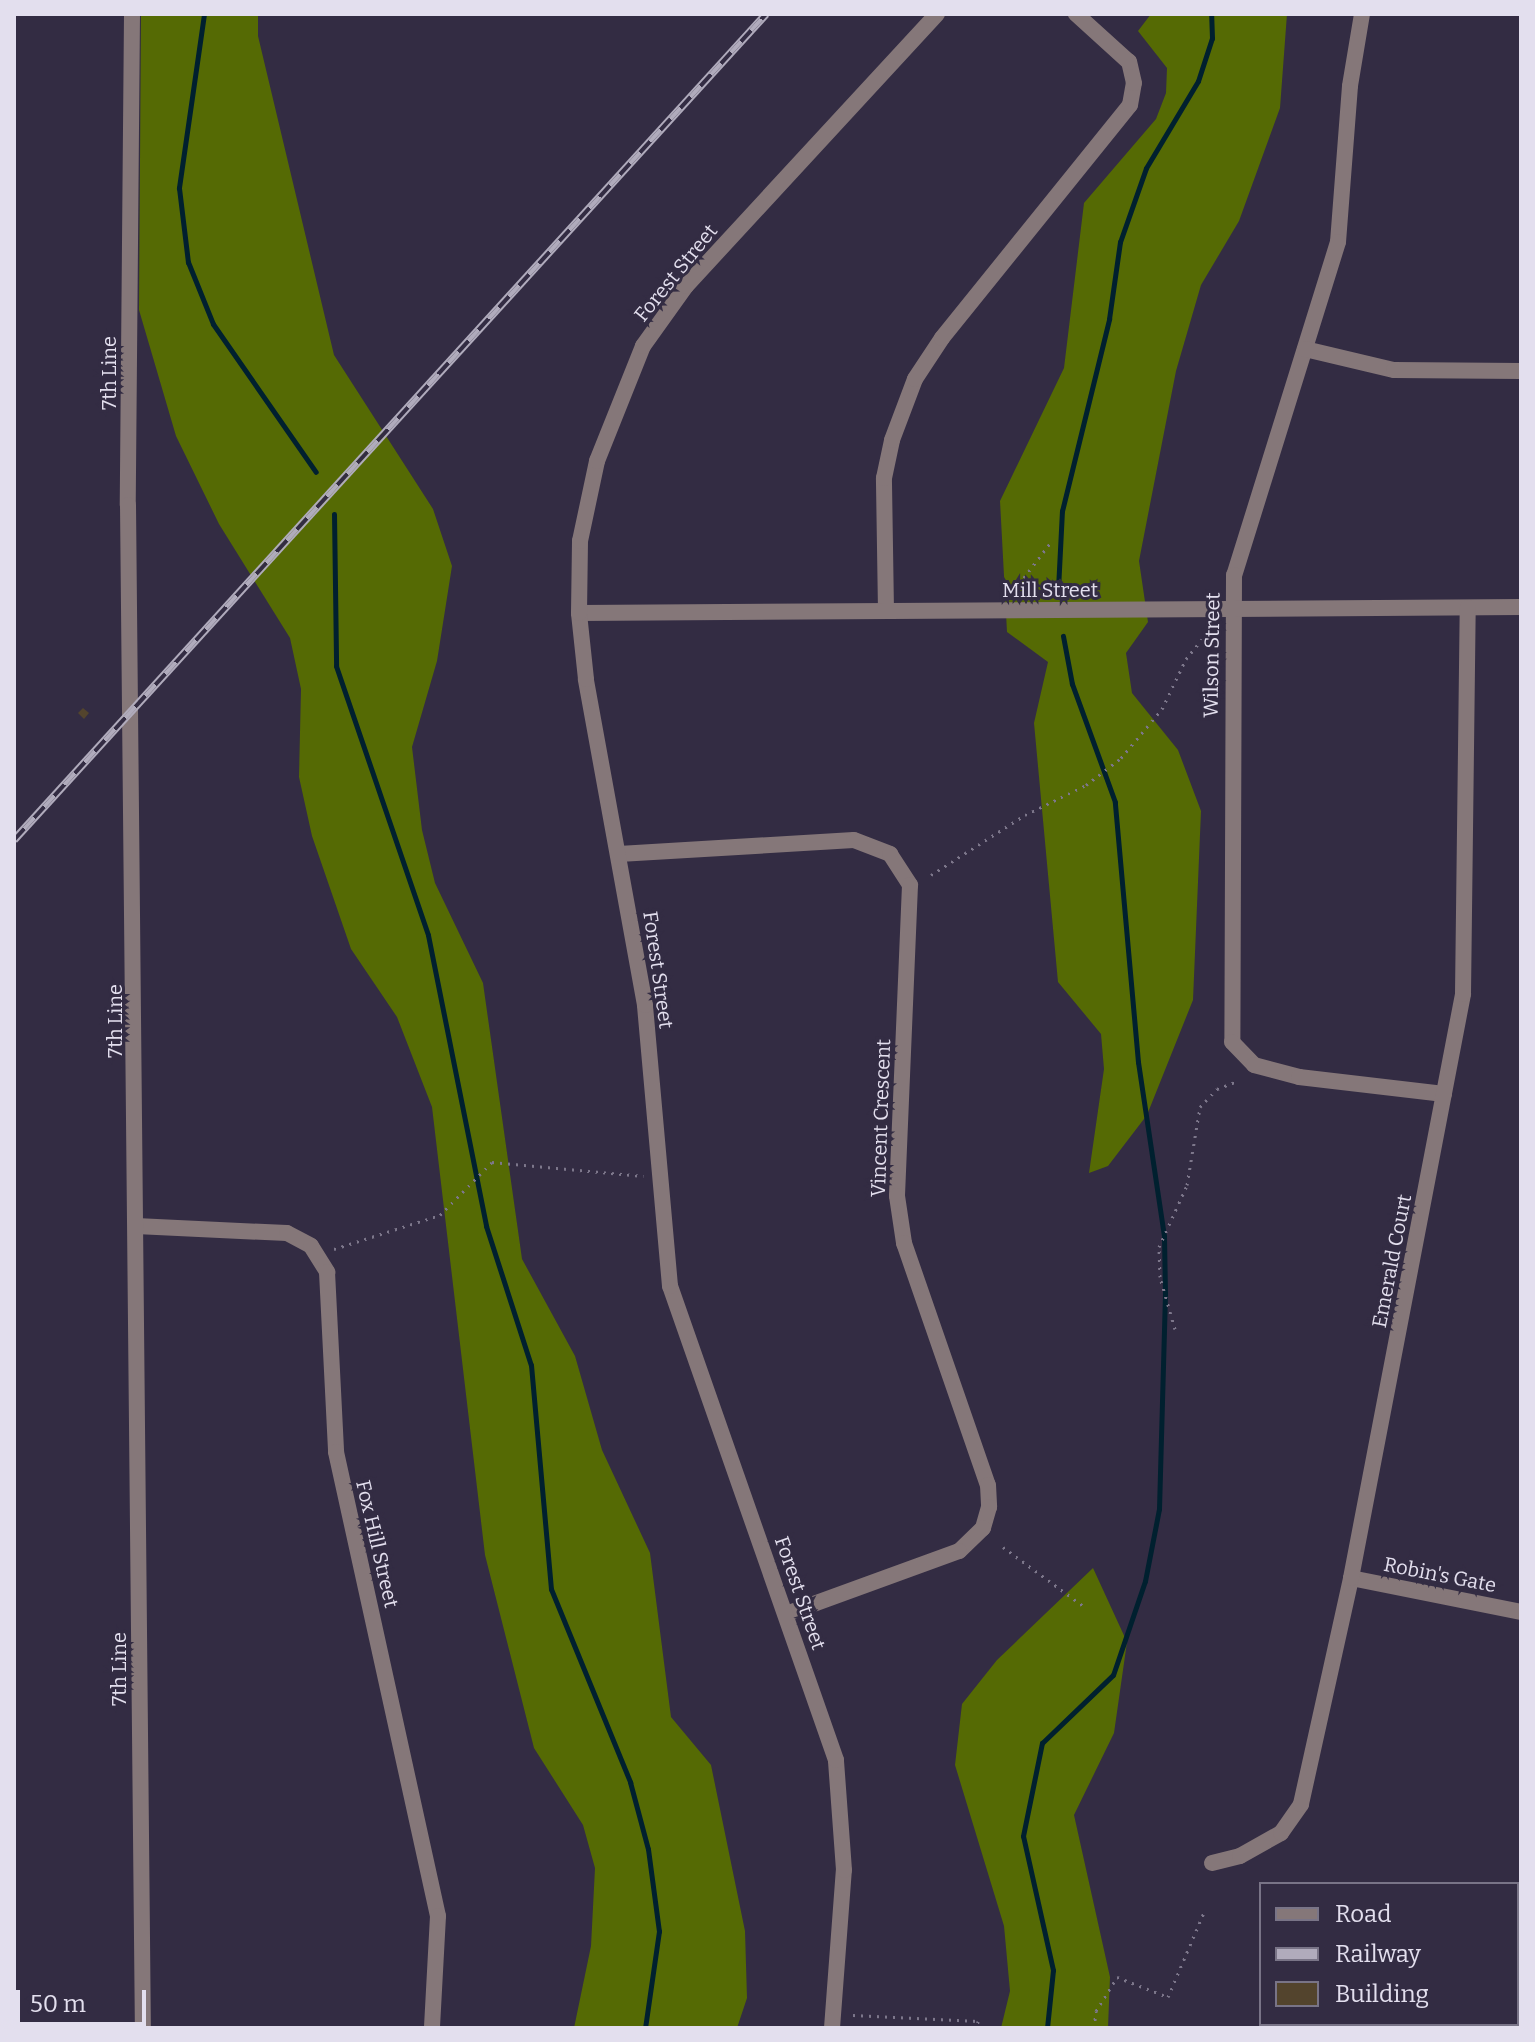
<!DOCTYPE html>
<html>
<head>
<meta charset="utf-8">
<style>
  body { margin:0 }
  #map { position:relative; width:1535px; height:2042px; overflow:hidden; background:#332c43; font-family:Bitter,serif }
  div>[style] { position:absolute }
  .forest>* { inset:0; background:#556a04 }
  .stream>* { height:5px; margin:-2.5px; padding:0 2.5px; transform-origin:2.5px; border-radius:2.5px; background:#00202f }
  .building>* { inset:0; background:#53442d }
  .path>* { height:3px; margin-top:-1.5px; transform-origin:0; background:repeating-linear-gradient(90deg,#7d778b 0 2px,transparent 0 8px) }
  .minor>* { height:16px; margin:-8px; padding:0 8px; transform-origin:8px; border-radius:8px; background:#857779 }
  .tertiary>* { height:16px; margin:-8px; padding:0 8px; transform-origin:8px; border-radius:8px; background:#857779 }
  .rail>* { height:8px; margin-top:-4px; transform-origin:0; background:repeating-linear-gradient(90deg,#332c43 0 15px,#b0abbc 0 30px); box-sizing:border-box; border-block:2px solid #b0abbc }
  span { translate:-50% -50%; white-space:nowrap; text-align:center; line-height:1.15; -webkit-text-stroke:6px #332c43; paint-order:stroke }
  .street-label { font-size:20px; color:#e3dfee }
  .frame { position:absolute; inset:0; border:16px solid #e3dfee; pointer-events:none }
  .legend { position:absolute; left:1259px; top:1882px; width:260px; height:144px; box-sizing:border-box; background:#332c43; border:2px solid #797487; margin:0; padding:10px 14px; list-style:none; font-size:24px; color:#e3dfee }
  .legend li { display:flex; align-items:center; gap:16px; height:40px }
  .legend b { width:40px; border:2px solid #797487 }
  .scale { position:absolute; left:16px; top:1990px; width:130px; height:36px; box-sizing:border-box; border:4px solid #e3dfee; border-top:0; padding-left:10px; font-size:24px; line-height:28px; white-space:nowrap; color:#e3dfee; -webkit-text-stroke:6px #332c43; paint-order:stroke }
</style>
</head>
<body>
<div id="map">
  <div class="forest">
    <i style="clip-path:polygon(141px 14px,258px 14px,258px 36px,334px 355px,433px 509px,452px 566px,437px 661px,412px 747px,422px 830px,435px 883px,483px 983px,522px 1259px,575px 1356px,602px 1450px,650px 1553px,671px 1717px,711px 1765px,745px 1931px,747px 1998px,737px 2028px,574px 2028px,591px 1946px,595px 1868px,583px 1825px,534px 1748px,485px 1555px,432px 1107px,397px 1017px,351px 949px,312px 836px,299px 777px,301px 689px,290px 638px,219px 524px,176px 436px,139px 310px)"></i>
    <i style="clip-path:polygon(1151px 14px,1287px 14px,1280px 108px,1239px 221px,1201px 285px,1176px 371px,1139px 561px,1148px 622px,1126px 653px,1132px 693px,1178px 750px,1201px 811px,1193px 1000px,1147px 1115px,1108px 1166px,1089px 1173px,1104px 1069px,1101px 1034px,1058px 982px,1034px 723px,1048px 662px,1007px 632px,1000px 501px,1064px 368px,1084px 203px,1156px 119px,1166px 93px,1167px 68px,1138px 31px)"></i>
    <i style="clip-path:polygon(1093px 1568px,1127px 1642px,1114px 1733px,1074px 1815px,1110px 1977px,1108px 2028px,1001px 2028px,1010px 1991px,1004px 1926px,955px 1765px,962px 1704px,997px 1660px)"></i>
  </div>
  <div class="stream">
    <i style="left:204px;top:14px;width:176px;rotate:98.2deg"></i>
    <i style="left:179px;top:188px;width:75px;rotate:83.1deg"></i>
    <i style="left:188px;top:262px;width:67px;rotate:68deg"></i>
    <i style="left:213px;top:324px;width:180px;rotate:55.2deg"></i>
    <i style="left:334px;top:514px;width:152px;rotate:89.2deg"></i>
    <i style="left:336px;top:666px;width:284px;rotate:71.1deg"></i>
    <i style="left:428px;top:935px;width:297px;rotate:78.7deg"></i>
    <i style="left:486px;top:1226px;width:146px;rotate:72.1deg"></i>
    <i style="left:531px;top:1365px;width:225px;rotate:84.9deg"></i>
    <i style="left:551px;top:1589px;width:209px;rotate:67.7deg"></i>
    <i style="left:630px;top:1782px;width:69px;rotate:75deg"></i>
    <i style="left:648px;top:1849px;width:83px;rotate:82.4deg"></i>
    <i style="left:659px;top:1931px;width:98px;rotate:98.2deg"></i>
    <i style="left:1058px;top:589px;width:78px;rotate:-87.1deg"></i>
    <i style="left:1062px;top:511px;width:198px;rotate:-76.2deg"></i>
    <i style="left:1109px;top:319px;width:78px;rotate:-81.9deg"></i>
    <i style="left:1120px;top:242px;width:78px;rotate:-70.6deg"></i>
    <i style="left:1146px;top:168px;width:101px;rotate:-59.1deg"></i>
    <i style="left:1198px;top:81px;width:45px;rotate:-72deg"></i>
    <i style="left:1212px;top:38px;width:24px;rotate:-92deg"></i>
    <i style="left:1047px;top:2028px;width:58px;rotate:-84.1deg"></i>
    <i style="left:1053px;top:1970px;width:137px;rotate:-102.6deg"></i>
    <i style="left:1023px;top:1836px;width:95px;rotate:-78.5deg"></i>
    <i style="left:1042px;top:1743px;width:98px;rotate:-43.8deg"></i>
    <i style="left:1113px;top:1675px;width:99px;rotate:-71.2deg"></i>
    <i style="left:1145px;top:1581px;width:73px;rotate:-79deg"></i>
    <i style="left:1159px;top:1509px;width:215px;rotate:-88.4deg"></i>
    <i style="left:1165px;top:1294px;width:58px;rotate:-91deg"></i>
    <i style="left:1164px;top:1236px;width:176px;rotate:-98.5deg"></i>
    <i style="left:1138px;top:1062px;width:261px;rotate:-95.1deg"></i>
    <i style="left:1115px;top:802px;width:126px;rotate:-110deg"></i>
    <i style="left:1072px;top:684px;width:49px;rotate:-100.6deg"></i>
  </div>
  <div class="building">
    <i style="clip-path:polygon(83px 708px,89px 713px,84px 719px,78px 713px)"></i>
  </div>
  <div class="path">
    <i style="left:1019px;top:594px;width:10px;rotate:-90deg"></i>
    <i style="left:1019px;top:584px;width:53px;rotate:-52.7deg"></i>
    <i style="left:931px;top:875px;width:112px;rotate:-32.6deg"></i>
    <i style="left:1025px;top:815px;width:68px;rotate:-26.2deg"></i>
    <i style="left:1086px;top:785px;width:44px;rotate:-37.6deg"></i>
    <i style="left:1121px;top:758px;width:64px;rotate:-50.1deg"></i>
    <i style="left:1162px;top:709px;width:55px;rotate:-64.4deg"></i>
    <i style="left:1186px;top:659px;width:36px;rotate:-51deg"></i>
    <i style="left:334px;top:1249px;width:111px;rotate:-17.8deg"></i>
    <i style="left:440px;top:1215px;width:74px;rotate:-45.5deg"></i>
    <i style="left:492px;top:1162px;width:152px;rotate:5.3deg"></i>
    <i style="left:1175px;top:1329px;width:54px;rotate:-106.1deg"></i>
    <i style="left:1160px;top:1277px;width:30px;rotate:-92deg"></i>
    <i style="left:1159px;top:1247px;width:68px;rotate:-65.7deg"></i>
    <i style="left:1187px;top:1185px;width:79px;rotate:-80.5deg"></i>
    <i style="left:1200px;top:1107px;width:25px;rotate:-47deg"></i>
    <i style="left:1217px;top:1089px;width:19px;rotate:-21deg"></i>
    <i style="left:1003px;top:1547px;width:103px;rotate:36.3deg"></i>
    <i style="left:853px;top:2015px;width:125px;rotate:2.7deg"></i>
    <i style="left:978px;top:2021px;width:7px;rotate:98deg"></i>
    <i style="left:1094px;top:2028px;width:17px;rotate:-83deg"></i>
    <i style="left:1096px;top:2011px;width:40px;rotate:-58deg"></i>
    <i style="left:1117px;top:1977px;width:55px;rotate:21.4deg"></i>
    <i style="left:1168px;top:1997px;width:95px;rotate:-67deg"></i>
  </div>
  <div class="minor">
    <i style="left:1362px;top:14px;width:73px;rotate:99.5deg"></i>
    <i style="left:1350px;top:86px;width:156px;rotate:94.4deg"></i>
    <i style="left:1338px;top:242px;width:349px;rotate:107.3deg"></i>
    <i style="left:1234px;top:575px;width:467px;rotate:90.2deg"></i>
    <i style="left:1232px;top:1042px;width:32px;rotate:46deg"></i>
    <i style="left:1254px;top:1065px;width:47px;rotate:14.9deg"></i>
    <i style="left:1299px;top:1077px;width:146px;rotate:6.7deg"></i>
    <i style="left:1305px;top:349px;width:91px;rotate:13.3deg"></i>
    <i style="left:1394px;top:370px;width:127px;rotate:0.5deg"></i>
    <i style="left:886px;top:611px;width:133px;rotate:-90.9deg"></i>
    <i style="left:884px;top:478px;width:39px;rotate:-78deg"></i>
    <i style="left:892px;top:440px;width:65px;rotate:-69.3deg"></i>
    <i style="left:915px;top:379px;width:49px;rotate:-56.6deg"></i>
    <i style="left:942px;top:338px;width:299px;rotate:-51.1deg"></i>
    <i style="left:1130px;top:105px;width:22px;rotate:-80deg"></i>
    <i style="left:1134px;top:83px;width:22px;rotate:-103deg"></i>
    <i style="left:1129px;top:62px;width:72px;rotate:-137.8deg"></i>
    <i style="left:579px;top:613px;width:942px;rotate:-0.36deg"></i>
    <i style="left:619px;top:854px;width:235px;rotate:-3.4deg"></i>
    <i style="left:854px;top:840px;width:39px;rotate:21deg"></i>
    <i style="left:890px;top:854px;width:37px;rotate:57deg"></i>
    <i style="left:910px;top:885px;width:311px;rotate:92.4deg"></i>
    <i style="left:897px;top:1196px;width:48px;rotate:81.5deg"></i>
    <i style="left:904px;top:1243px;width:256px;rotate:70.9deg"></i>
    <i style="left:988px;top:1485px;width:22px;rotate:87deg"></i>
    <i style="left:989px;top:1507px;width:22px;rotate:106deg"></i>
    <i style="left:983px;top:1528px;width:33px;rotate:136deg"></i>
    <i style="left:959px;top:1551px;width:184px;rotate:160deg"></i>
    <i style="left:136px;top:1226px;width:151px;rotate:2.7deg"></i>
    <i style="left:287px;top:1233px;width:27px;rotate:28deg"></i>
    <i style="left:311px;top:1246px;width:31px;rotate:58deg"></i>
    <i style="left:327px;top:1272px;width:180px;rotate:87.1deg"></i>
    <i style="left:336px;top:1452px;width:475px;rotate:77.6deg"></i>
    <i style="left:438px;top:1916px;width:112px;rotate:93.1deg"></i>
    <i style="left:1351px;top:1578px;width:173px;rotate:11.3deg"></i>
    <i style="left:1212px;top:1863px;width:29px;rotate:-14deg"></i>
    <i style="left:1240px;top:1856px;width:47px;rotate:-29.3deg"></i>
    <i style="left:1281px;top:1833px;width:35px;rotate:-55deg"></i>
    <i style="left:1301px;top:1804px;width:231px;rotate:-77.5deg"></i>
    <i style="left:1351px;top:1578px;width:595px;rotate:-79.14deg"></i>
    <i style="left:1463px;top:994px;width:386px;rotate:-89.3deg"></i>
    <i style="left:832px;top:2028px;width:158px;rotate:-85.7deg"></i>
    <i style="left:844px;top:1870px;width:110px;rotate:-94.2deg"></i>
    <i style="left:836px;top:1760px;width:502px;rotate:-109.3deg"></i>
    <i style="left:670px;top:1286px;width:282px;rotate:-95.1deg"></i>
    <i style="left:645px;top:1005px;width:331px;rotate:-100.3deg"></i>
    <i style="left:586px;top:679px;width:66px;rotate:-96.1deg"></i>
    <i style="left:579px;top:613px;width:72px;rotate:-89.2deg"></i>
    <i style="left:580px;top:541px;width:82px;rotate:-78deg"></i>
    <i style="left:597px;top:461px;width:124px;rotate:-68.2deg"></i>
    <i style="left:643px;top:346px;width:74px;rotate:-54.4deg"></i>
    <i style="left:686px;top:286px;width:370px;rotate:-47.3deg"></i>
  </div>
  <div class="tertiary">
    <i style="left:132px;top:14px;width:491px;rotate:90.5deg"></i>
    <i style="left:128px;top:505px;width:1523px;rotate:89.44deg"></i>
    <i style="left:1517px;top:1968px;width:19px;rotate:-78deg"></i>
    <i style="left:1492px;top:2028px;width:4px;rotate:-63deg"></i>
  </div>
  <div class="rail">
    <i style="left:14px;top:840px;width:1117px;rotate:-47.68deg"></i>
  </div>
  <div class="street-label">
    <span style="left:676px;top:273px;rotate:-51deg">Forest Street</span>
    <span style="left:109px;top:373px;rotate:-90deg">7th Line</span>
    <span style="left:1050px;top:590px">Mill Street</span>
    <span style="left:1212px;top:655px;rotate:-89deg">Wilson Street</span>
    <span style="left:658px;top:970px;rotate:82deg">Forest Street</span>
    <span style="left:115px;top:1021px;rotate:-90deg">7th Line</span>
    <span style="left:881px;top:1118px;rotate:-88deg">Vincent Crescent</span>
    <span style="left:1392px;top:1261px;rotate:-79deg">Emerald Court</span>
    <span style="left:377px;top:1544px;rotate:77deg">Fox Hill Street</span>
    <span style="left:1440px;top:1575px;rotate:11deg">Robin's Gate</span>
    <span style="left:800px;top:1593px;rotate:71deg">Forest Street</span>
    <span style="left:119px;top:1669px;rotate:-90deg">7th Line</span>
  </div>
  <div class="frame"></div>
  <ul class="legend">
  <li><b style="height:10px;background:#857779"></b>Road</li>
  <li><b style="height:10px;background:#b0abbc"></b>Railway</li>
  <li><b style="height:22px;background:#53442d"></b>Building</li>
  </ul>
  <div class="scale">50 m</div>
</div>
</body>
</html>
